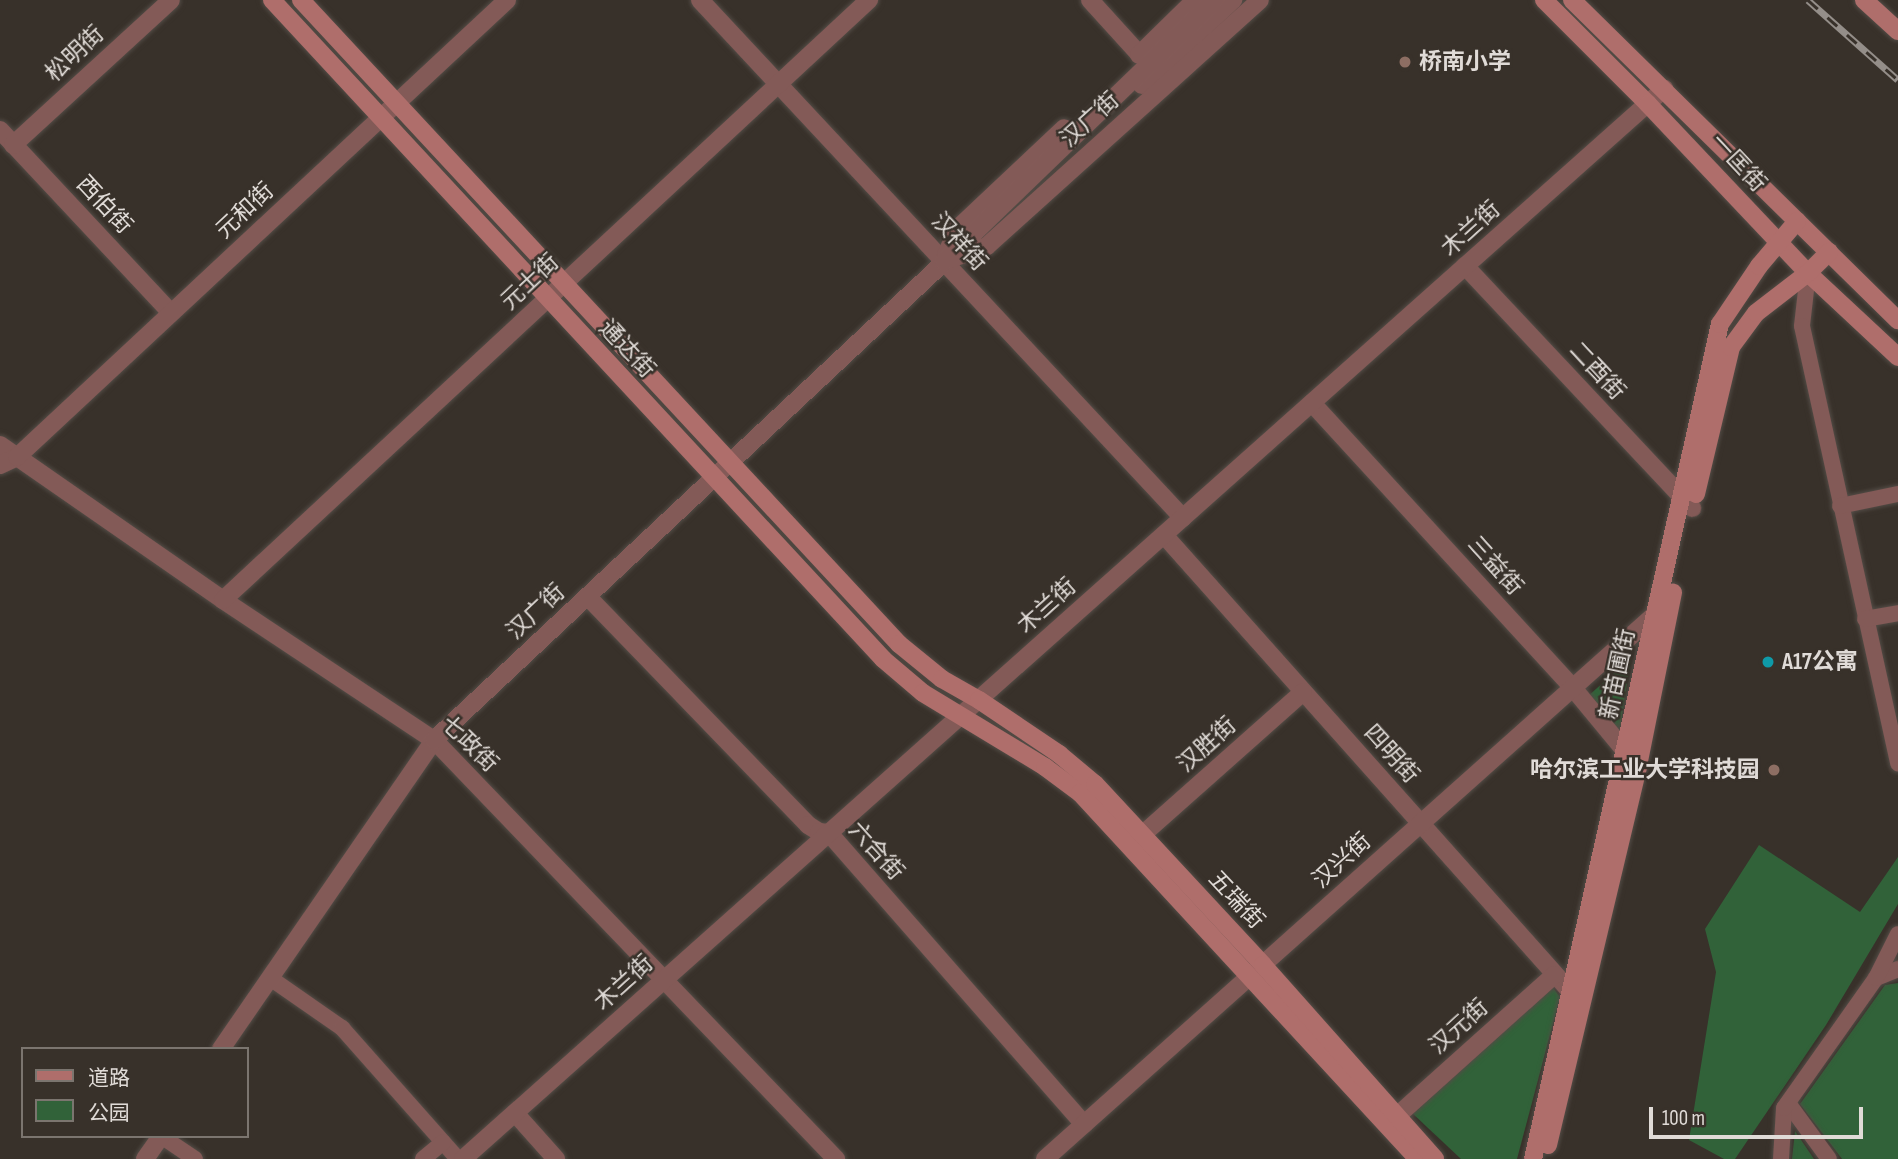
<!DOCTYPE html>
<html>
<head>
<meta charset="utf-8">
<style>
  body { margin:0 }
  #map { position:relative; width:1898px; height:1159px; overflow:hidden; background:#38312a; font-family:"Sofia Sans Condensed","Noto Sans SC",sans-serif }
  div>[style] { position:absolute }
  .green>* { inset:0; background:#316239 }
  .roads { filter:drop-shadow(0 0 2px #534c46) drop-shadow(0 0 2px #534c46) }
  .minor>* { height:16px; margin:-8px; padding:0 8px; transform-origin:8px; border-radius:8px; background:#835a57 }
  .tertiary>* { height:18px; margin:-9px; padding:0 9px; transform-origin:9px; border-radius:9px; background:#835a57 }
  .secondary>* { height:18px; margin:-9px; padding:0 9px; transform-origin:9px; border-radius:9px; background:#af6e6b }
  .rail>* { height:7px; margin-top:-3.5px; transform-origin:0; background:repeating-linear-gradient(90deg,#38312a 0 13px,#948e89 0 26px); box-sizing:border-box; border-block:2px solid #948e89 }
  .dots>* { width:19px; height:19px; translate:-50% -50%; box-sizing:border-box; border:4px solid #38312a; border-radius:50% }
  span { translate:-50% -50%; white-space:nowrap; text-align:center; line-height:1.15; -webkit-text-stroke:5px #38312a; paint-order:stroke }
  .street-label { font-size:23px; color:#e0dbd7 }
  .poi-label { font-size:23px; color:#e0dbd7; font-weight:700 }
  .left { translate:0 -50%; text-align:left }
  .right { translate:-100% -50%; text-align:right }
  .legend { position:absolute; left:21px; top:1047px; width:228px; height:91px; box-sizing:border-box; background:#38312a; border:2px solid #7b756f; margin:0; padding:9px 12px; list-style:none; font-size:21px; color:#e0dbd7 }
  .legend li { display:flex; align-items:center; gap:14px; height:35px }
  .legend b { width:35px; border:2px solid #7b756f }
  .scale { position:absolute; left:1649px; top:1107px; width:214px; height:32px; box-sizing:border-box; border:4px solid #e0dbd7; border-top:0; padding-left:9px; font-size:21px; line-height:24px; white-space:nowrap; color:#e0dbd7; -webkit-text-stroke:5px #38312a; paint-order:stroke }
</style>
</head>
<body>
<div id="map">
  <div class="green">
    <i style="clip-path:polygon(1631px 658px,1619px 735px,1587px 697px)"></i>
    <i style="clip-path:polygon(1759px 845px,1860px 912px,1898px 857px,1898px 904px,1826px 1025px,1735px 1159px,1724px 1159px,1689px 1140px,1716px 972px,1705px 929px)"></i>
    <i style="clip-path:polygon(1898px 983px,1898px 1159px,1842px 1159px,1800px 1104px,1885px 985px)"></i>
    <i style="clip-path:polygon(1551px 985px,1560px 997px,1517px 1159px,1461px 1159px,1411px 1112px)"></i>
    <i style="clip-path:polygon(1795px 1131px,1814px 1159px,1792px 1159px)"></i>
  </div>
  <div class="roads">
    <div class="minor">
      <i style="left:1808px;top:273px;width:53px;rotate:96.5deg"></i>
      <i style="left:1802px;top:326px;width:448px;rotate:77.6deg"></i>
      <i style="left:1840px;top:506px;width:59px;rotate:-11.7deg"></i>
      <i style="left:1865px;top:619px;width:34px;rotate:-10deg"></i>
      <i style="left:270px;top:978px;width:88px;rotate:34.8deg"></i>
      <i style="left:342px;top:1028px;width:175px;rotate:48.5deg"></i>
      <i style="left:1876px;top:978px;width:24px;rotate:-22deg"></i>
      <i style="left:1788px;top:1103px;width:69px;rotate:53.8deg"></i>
      <i style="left:161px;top:1136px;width:41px;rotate:34.1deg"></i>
      <i style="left:423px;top:1159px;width:26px;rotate:-40deg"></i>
      <i style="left:1781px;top:1159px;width:51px;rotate:-86.6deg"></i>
      <i style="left:1784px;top:1108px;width:159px;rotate:-54.7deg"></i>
      <i style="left:1876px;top:978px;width:49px;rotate:-63.4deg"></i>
    </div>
    <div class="tertiary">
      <i style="left:700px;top:0;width:708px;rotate:47deg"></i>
      <i style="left:1090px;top:0;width:73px;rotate:47.8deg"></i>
      <i style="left:1139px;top:55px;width:78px;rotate:-44.5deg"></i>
      <i style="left:1142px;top:85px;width:125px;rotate:-43deg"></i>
      <i style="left:0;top:130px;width:250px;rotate:46.9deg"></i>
      <i style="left:13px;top:145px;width:214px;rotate:-42.5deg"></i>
      <i style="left:946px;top:255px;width:28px;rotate:-67deg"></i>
      <i style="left:957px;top:229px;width:147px;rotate:-43.3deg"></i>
      <i style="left:950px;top:259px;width:39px;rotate:-19deg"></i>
      <i style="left:987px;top:246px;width:367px;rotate:-42deg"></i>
      <i style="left:1465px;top:266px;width:332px;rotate:46.8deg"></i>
      <i style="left:1312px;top:403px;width:386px;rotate:47.5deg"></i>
      <i style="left:1573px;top:688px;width:91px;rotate:50.4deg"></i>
      <i style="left:0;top:445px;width:272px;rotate:34.8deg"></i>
      <i style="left:223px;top:600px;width:253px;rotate:33.6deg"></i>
      <i style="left:434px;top:740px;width:581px;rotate:46.19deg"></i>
      <i style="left:0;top:465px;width:19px;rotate:-25deg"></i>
      <i style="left:17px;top:457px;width:670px;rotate:-43deg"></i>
      <i style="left:1164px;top:535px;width:623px;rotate:48.32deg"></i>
      <i style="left:588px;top:597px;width:317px;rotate:46deg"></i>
      <i style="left:808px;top:825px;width:13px;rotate:32deg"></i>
      <i style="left:819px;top:832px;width:10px;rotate:6deg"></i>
      <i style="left:829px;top:833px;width:387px;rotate:48.8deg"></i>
      <i style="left:223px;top:600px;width:882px;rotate:-42.89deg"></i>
      <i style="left:1142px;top:835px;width:215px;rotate:-41.6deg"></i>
      <i style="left:221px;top:1049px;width:375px;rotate:-55.4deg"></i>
      <i style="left:434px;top:740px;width:699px;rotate:-43.14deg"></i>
      <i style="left:944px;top:262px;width:377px;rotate:-44deg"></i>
      <i style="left:515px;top:1113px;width:62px;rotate:48.3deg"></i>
      <i style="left:1397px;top:1116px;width:211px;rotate:-41.9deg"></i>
      <i style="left:145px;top:1159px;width:28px;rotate:-55deg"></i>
      <i style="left:463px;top:1159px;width:1609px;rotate:-41.7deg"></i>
      <i style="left:1045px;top:1159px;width:826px;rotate:-41.76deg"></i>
    </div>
    <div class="secondary">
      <i style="left:272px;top:0;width:899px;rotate:47.16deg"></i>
      <i style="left:883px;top:659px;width:52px;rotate:40.4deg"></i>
      <i style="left:923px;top:693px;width:143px;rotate:31.2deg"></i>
      <i style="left:1045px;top:767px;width:44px;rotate:36.6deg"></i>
      <i style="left:1080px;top:793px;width:498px;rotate:47.3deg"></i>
      <i style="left:301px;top:0;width:879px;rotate:47.12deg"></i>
      <i style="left:899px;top:644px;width:55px;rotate:39.1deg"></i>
      <i style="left:942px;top:679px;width:43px;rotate:29.6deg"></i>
      <i style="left:979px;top:700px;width:97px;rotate:34deg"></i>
      <i style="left:1059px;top:754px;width:47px;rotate:39.8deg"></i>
      <i style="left:1095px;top:784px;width:247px;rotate:47.1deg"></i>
      <i style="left:1263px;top:965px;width:259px;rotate:48.4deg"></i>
      <i style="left:1544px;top:0;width:147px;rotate:45deg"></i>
      <i style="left:1648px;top:104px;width:233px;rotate:46.6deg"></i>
      <i style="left:1808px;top:273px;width:123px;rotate:43deg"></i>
      <i style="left:1572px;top:0;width:457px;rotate:44.5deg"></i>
      <i style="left:1864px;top:0;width:46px;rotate:42.4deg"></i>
      <i style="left:1696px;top:494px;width:151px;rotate:-76.6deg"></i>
      <i style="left:1731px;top:347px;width:42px;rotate:-53.7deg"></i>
      <i style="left:1756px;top:313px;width:66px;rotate:-37.6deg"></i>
      <i style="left:1808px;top:273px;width:30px;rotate:-45deg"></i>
      <i style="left:1548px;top:1145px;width:390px;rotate:-76.6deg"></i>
      <i style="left:1638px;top:766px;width:177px;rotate:-78.6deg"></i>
      <i style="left:1533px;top:1159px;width:856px;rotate:-77.38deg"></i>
      <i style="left:1720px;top:324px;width:70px;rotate:-56.1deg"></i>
      <i style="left:1759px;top:266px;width:59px;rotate:-49.8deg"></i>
    </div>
  </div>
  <div class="rail">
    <i style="left:1808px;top:0;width:120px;rotate:41.6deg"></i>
  </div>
  <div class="dots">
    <i style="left:1405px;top:62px;background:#8d6e63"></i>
    <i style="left:1768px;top:662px;background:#0f9aa8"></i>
    <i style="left:1774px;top:770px;background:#8d6e63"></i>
  </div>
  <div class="street-label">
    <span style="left:75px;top:54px;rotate:-43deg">松明街</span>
    <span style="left:1090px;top:120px;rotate:-42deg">汉广街</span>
    <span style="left:1738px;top:163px;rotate:47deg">一匡街</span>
    <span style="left:104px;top:205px;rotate:47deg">西伯街</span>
    <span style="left:245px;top:211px;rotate:-43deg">元和街</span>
    <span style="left:1471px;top:229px;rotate:-42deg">木兰街</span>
    <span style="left:959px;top:242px;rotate:47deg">汉祥街</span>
    <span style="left:530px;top:282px;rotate:-43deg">元士街</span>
    <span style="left:627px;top:349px;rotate:47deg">通达街</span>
    <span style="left:1597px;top:371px;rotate:47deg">二酉街</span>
    <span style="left:1495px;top:566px;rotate:48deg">三益街</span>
    <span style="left:1047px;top:606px;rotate:-42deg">木兰街</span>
    <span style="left:536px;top:612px;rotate:-43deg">汉广街</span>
    <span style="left:1618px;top:674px;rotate:-78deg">新苗圃街</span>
    <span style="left:469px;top:744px;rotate:44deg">七政街</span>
    <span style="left:1207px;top:745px;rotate:-42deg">汉胜街</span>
    <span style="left:1391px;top:754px;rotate:48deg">四明街</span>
    <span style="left:876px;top:851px;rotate:48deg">六合街</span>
    <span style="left:1342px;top:861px;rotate:-42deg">汉兴街</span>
    <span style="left:1236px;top:900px;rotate:47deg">五瑞街</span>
    <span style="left:624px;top:983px;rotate:-42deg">木兰街</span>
    <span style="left:1459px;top:1027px;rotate:-42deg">汉元街</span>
  </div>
  <div class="poi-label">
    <span class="left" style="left:1419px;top:62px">桥南小学</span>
    <span class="left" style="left:1782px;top:662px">A17公寓</span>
    <span class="right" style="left:1760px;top:770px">哈尔滨工业大学科技园</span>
  </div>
  <ul class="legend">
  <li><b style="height:9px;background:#af6e6b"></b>道路</li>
  <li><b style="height:19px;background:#316239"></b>公园</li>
  </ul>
  <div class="scale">100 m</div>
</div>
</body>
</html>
